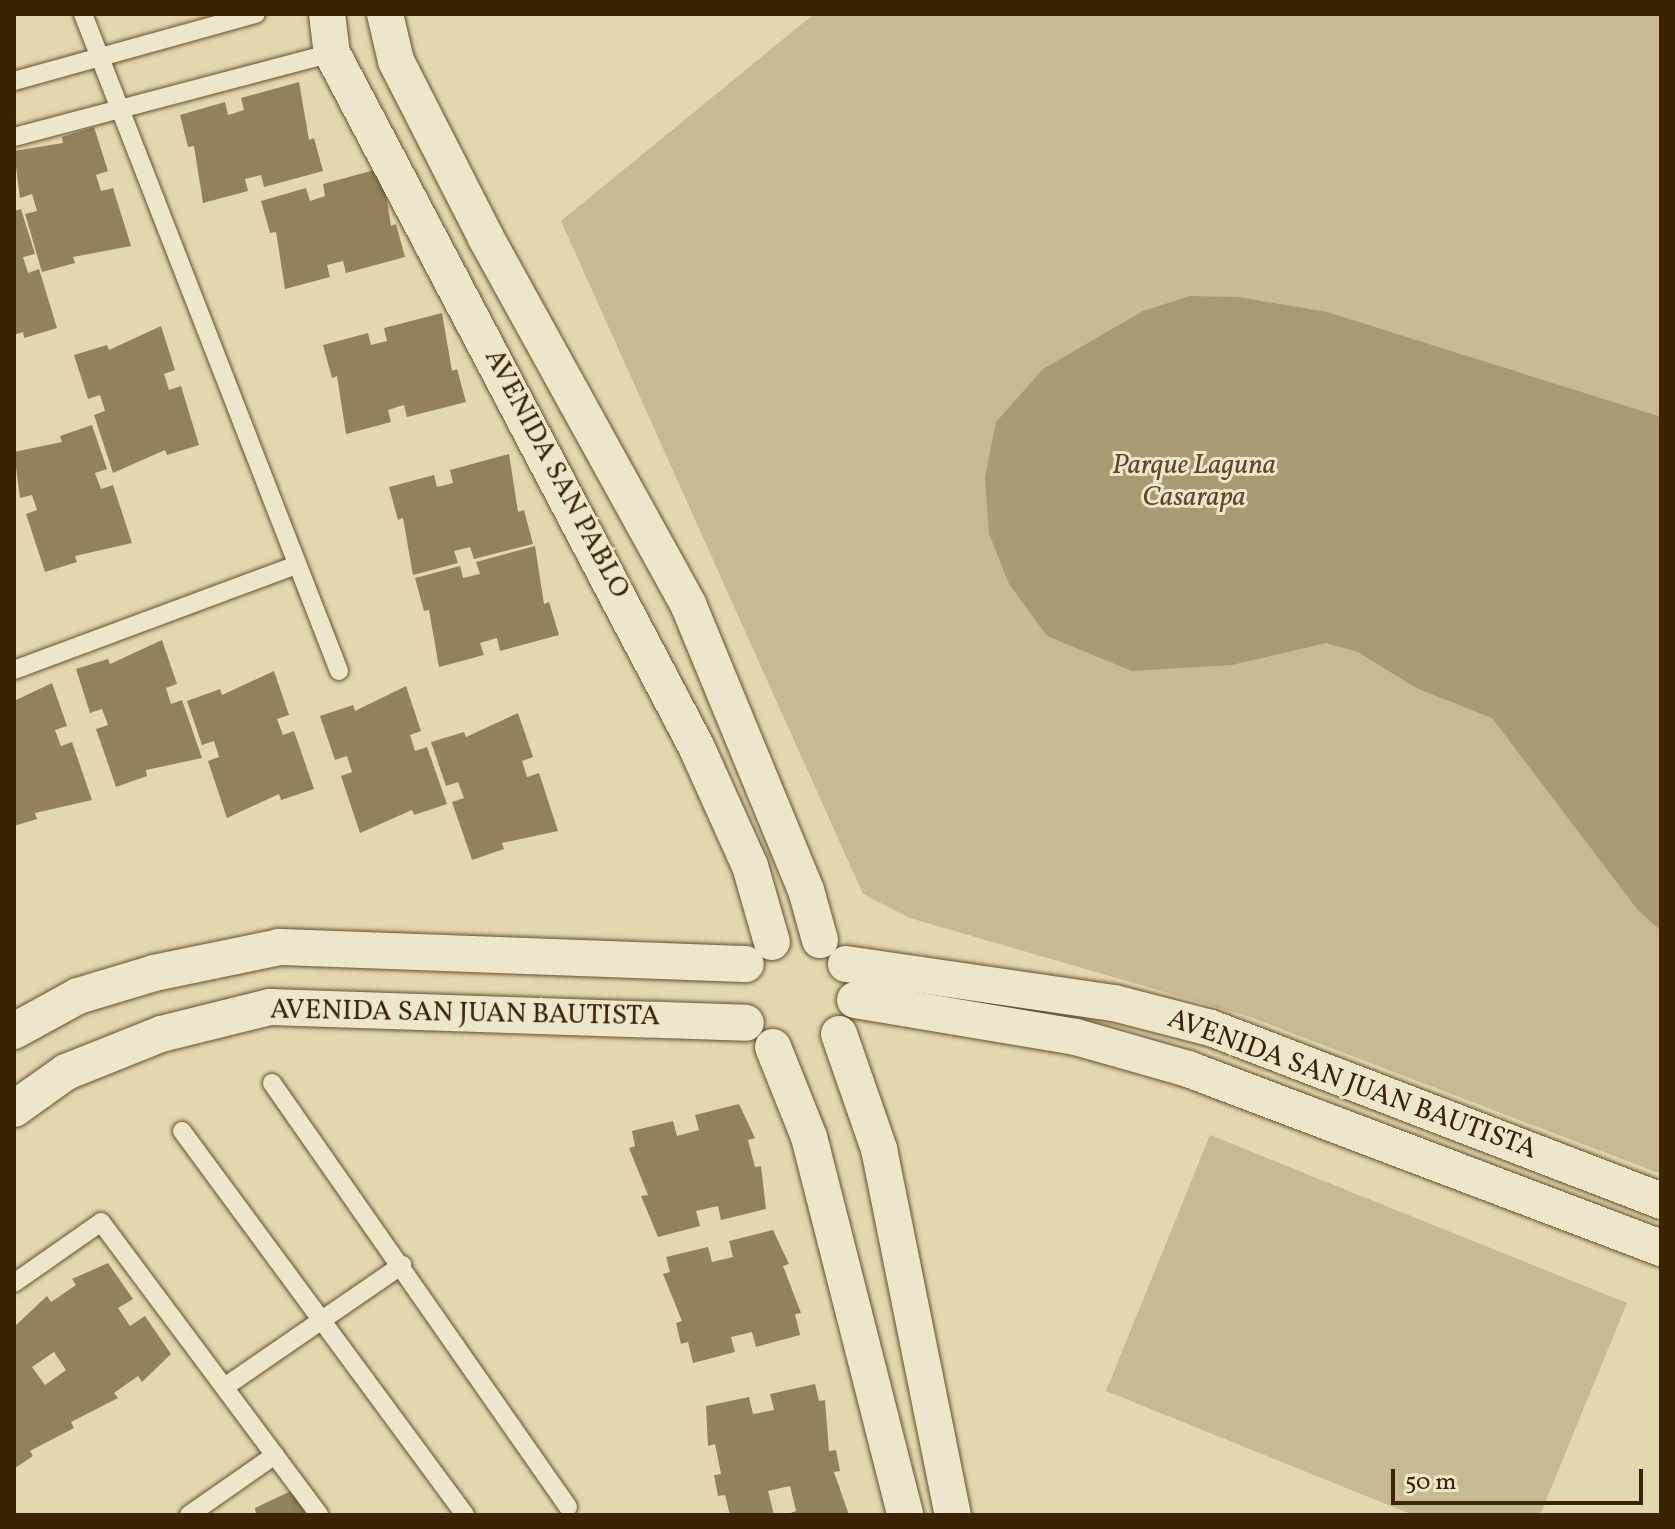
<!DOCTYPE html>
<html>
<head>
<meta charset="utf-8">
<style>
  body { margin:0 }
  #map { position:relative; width:1675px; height:1529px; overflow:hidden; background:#e3d8ad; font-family:Vollkorn,serif }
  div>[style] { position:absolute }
  .green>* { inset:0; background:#c7b991 }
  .water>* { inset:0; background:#aa9a74 }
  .building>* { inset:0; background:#93815d }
  .roads { filter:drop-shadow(0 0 2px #665030) drop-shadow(0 0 2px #665030) }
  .service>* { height:18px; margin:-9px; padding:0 9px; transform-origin:9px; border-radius:9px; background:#ede6ca }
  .minor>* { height:36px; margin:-18px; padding:0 18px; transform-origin:18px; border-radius:18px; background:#ede6ca }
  span { translate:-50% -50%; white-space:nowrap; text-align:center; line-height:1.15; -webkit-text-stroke:6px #ede6ca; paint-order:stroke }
  .park-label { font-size:28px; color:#5f4829; font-style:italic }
  .street-label { font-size:28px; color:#3c2306 }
  .frame { position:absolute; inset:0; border:16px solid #3c2306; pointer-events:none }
  .scale { position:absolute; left:1391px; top:1469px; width:252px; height:36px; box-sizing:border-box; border:4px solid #3c2306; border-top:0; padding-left:10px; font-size:24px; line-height:28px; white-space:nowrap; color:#3c2306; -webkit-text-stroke:6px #ede6ca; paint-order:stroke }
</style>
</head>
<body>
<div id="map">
  <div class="green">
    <i style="clip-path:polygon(814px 14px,1661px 14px,1661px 1174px,1250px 1017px,910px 918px,863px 894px,561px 221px)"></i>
    <i style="clip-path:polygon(1210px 1135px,1627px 1303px,1540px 1515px,1413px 1515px,1106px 1391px)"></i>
  </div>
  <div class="water">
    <i style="clip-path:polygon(1190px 296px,1239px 297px,1327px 312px,1661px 417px,1661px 931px,1637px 909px,1492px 718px,1416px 688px,1358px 652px,1326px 643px,1232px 665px,1132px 671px,1047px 636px,1009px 584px,989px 534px,985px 477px,996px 422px,1043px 369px,1143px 311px)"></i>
  </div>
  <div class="building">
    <i style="clip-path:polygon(299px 82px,309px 140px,314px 138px,323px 171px,264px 187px,261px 175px,245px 179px,248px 191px,203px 203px,194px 146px,188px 147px,180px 115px,225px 102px,228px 115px,244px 110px,241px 98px)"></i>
    <i style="clip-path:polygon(94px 127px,108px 171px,96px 175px,101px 191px,113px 188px,131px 246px,73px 257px,75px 263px,42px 272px,25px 214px,37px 211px,32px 194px,20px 198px,14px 151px,63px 143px,62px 137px)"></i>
    <i style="clip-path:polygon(382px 168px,391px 226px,396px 224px,405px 257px,346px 273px,343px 261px,327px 265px,330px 277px,285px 289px,276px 232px,270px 233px,261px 201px,306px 188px,310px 201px,325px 196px,323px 184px)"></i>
    <i style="clip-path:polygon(21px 209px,35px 254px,23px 257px,28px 273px,39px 269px,57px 328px,24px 338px,23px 332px,14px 335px,14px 211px)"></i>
    <i style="clip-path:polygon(442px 313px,452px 371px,457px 369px,466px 402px,407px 417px,404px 405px,388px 410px,391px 422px,346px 434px,337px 376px,332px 378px,323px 345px,368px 333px,371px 345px,387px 341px,384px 328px)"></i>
    <i style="clip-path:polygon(161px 326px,175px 370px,164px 374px,169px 390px,181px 386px,199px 445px,167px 455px,165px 450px,113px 473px,94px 415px,105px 411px,100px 395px,88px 399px,74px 355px,107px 345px,109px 350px)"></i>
    <i style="clip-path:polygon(92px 425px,107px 469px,95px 473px,101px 489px,113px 485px,132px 543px,75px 556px,77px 562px,45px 572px,26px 514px,37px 510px,32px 495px,20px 498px,14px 452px,62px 442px,60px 436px)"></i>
    <i style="clip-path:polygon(509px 454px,518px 512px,524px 510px,533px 544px,474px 559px,470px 547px,454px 551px,458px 563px,413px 575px,403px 518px,398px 520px,389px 487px,434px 475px,437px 487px,453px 483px,450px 470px)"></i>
    <i style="clip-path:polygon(535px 546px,544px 604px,549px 602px,559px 635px,500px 651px,497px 638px,480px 643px,484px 655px,439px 667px,429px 610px,424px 611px,415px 578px,460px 566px,463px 578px,480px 574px,476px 562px)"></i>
    <i style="clip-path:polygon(162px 640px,177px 684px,166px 688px,171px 704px,182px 700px,202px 758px,146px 770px,147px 776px,116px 787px,96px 729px,108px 725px,102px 709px,90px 713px,76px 669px,108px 659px,110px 664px)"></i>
    <i style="clip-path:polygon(274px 671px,289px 715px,277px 719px,283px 735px,294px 731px,314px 789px,281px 800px,279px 794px,227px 818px,208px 761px,219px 757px,214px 741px,202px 745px,187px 701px,220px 689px,222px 695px)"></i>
    <i style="clip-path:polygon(52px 683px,67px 726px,55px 730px,61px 746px,72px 742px,92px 800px,35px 813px,37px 819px,14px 826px,14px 701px)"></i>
    <i style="clip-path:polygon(406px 686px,421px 731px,410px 735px,415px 751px,427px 747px,447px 804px,414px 815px,412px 810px,360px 833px,341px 776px,352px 772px,347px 756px,335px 760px,320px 716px,353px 705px,355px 711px)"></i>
    <i style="clip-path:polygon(518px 713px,533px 757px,522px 761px,527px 777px,539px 773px,558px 831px,502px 843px,504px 849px,472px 860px,452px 802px,464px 798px,458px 782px,446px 786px,431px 742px,464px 732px,466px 737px)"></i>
    <i style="clip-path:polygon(739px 1104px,755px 1138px,748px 1140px,755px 1167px,761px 1166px,766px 1209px,721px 1220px,718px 1206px,696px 1211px,700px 1226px,658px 1237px,641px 1196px,648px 1195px,629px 1148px,635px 1146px,632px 1131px,673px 1121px,677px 1136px,699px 1130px,695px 1115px)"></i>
    <i style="clip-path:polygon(773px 1230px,789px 1264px,783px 1266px,801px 1313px,795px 1314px,800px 1335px,756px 1347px,752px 1332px,731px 1337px,735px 1352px,693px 1363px,688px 1342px,681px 1344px,676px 1323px,682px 1321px,663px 1274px,670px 1272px,666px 1257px,708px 1247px,712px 1262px,733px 1257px,729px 1241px)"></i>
    <i style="clip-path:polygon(evenodd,108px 1263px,133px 1299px,118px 1308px,130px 1326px,145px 1316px,171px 1354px,142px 1382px,138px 1376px,114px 1393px,118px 1398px,71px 1422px,74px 1428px,30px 1451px,33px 1456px,15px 1468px,14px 1327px,47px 1296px,51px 1302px,76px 1285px,72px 1279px,108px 1263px,54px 1352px,66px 1370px,45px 1385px,32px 1367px,54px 1352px)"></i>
    <i style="clip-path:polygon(815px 1384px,819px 1401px,825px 1400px,829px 1451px,836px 1450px,840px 1471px,834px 1472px,849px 1515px,785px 1515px,796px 1511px,790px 1486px,768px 1491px,774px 1515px,730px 1515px,725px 1495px,718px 1496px,714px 1475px,721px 1474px,715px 1444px,708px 1446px,706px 1406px,749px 1397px,753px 1414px,774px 1410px,770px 1394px)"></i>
    <i style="clip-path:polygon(291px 1491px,307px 1515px,256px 1515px,255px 1508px)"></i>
  </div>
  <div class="roads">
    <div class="service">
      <i style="left:83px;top:14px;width:705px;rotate:68.71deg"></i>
      <i style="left:14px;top:81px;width:251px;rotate:-15.5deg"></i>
      <i style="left:14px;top:137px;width:329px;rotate:-14.8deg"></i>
      <i style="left:14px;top:670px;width:301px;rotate:-20.4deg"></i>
      <i style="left:272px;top:1083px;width:517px;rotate:55.08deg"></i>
      <i style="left:182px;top:1131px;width:477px;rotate:53.6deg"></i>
      <i style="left:14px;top:1283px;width:106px;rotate:-35deg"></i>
      <i style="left:101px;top:1222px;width:365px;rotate:53.3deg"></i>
      <i style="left:226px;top:1386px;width:214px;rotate:-34.5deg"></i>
      <i style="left:189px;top:1515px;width:105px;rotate:-34.9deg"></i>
    </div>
    <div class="minor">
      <i style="left:327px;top:14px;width:39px;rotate:83deg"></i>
      <i style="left:332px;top:53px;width:783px;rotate:62.29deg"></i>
      <i style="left:696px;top:746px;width:132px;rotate:65.8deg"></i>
      <i style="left:750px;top:866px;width:79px;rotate:73.9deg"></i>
      <i style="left:385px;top:14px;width:48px;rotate:76.8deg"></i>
      <i style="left:396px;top:61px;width:199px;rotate:63deg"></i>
      <i style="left:486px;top:238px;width:418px;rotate:61.1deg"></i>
      <i style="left:688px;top:604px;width:309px;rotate:67.6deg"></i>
      <i style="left:806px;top:890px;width:52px;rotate:74.4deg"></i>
      <i style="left:846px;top:964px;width:271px;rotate:8.3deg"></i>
      <i style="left:1114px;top:1003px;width:100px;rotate:14.5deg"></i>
      <i style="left:1211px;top:1028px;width:482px;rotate:21deg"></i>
      <i style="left:855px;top:1000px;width:224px;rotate:9.5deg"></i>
      <i style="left:1076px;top:1037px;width:116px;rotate:15.9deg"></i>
      <i style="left:1188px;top:1069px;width:506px;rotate:20.73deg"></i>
      <i style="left:14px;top:1031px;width:73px;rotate:-28.7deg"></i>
      <i style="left:78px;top:996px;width:79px;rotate:-16.8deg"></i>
      <i style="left:154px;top:973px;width:128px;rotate:-11.7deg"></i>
      <i style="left:279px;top:947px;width:467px;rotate:2.1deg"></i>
      <i style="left:839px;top:1034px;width:122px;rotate:70.8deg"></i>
      <i style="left:879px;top:1149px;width:373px;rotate:78.6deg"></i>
      <i style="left:773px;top:1047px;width:97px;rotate:68.2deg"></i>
      <i style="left:809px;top:1137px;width:390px;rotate:75.7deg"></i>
      <i style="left:14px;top:1109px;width:64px;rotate:-35.4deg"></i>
      <i style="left:66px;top:1072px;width:102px;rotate:-21.8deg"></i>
      <i style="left:161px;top:1034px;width:112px;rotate:-13.9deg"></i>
      <i style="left:270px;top:1007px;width:476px;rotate:1.9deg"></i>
    </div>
  </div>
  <div class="park-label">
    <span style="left:1194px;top:482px">Parque Laguna<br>Casarapa</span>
  </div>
  <div class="street-label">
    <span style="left:556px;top:474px;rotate:62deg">AVENIDA SAN PABLO</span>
    <span style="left:465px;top:1014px;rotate:1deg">AVENIDA SAN JUAN BAUTISTA</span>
    <span style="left:1352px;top:1085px;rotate:20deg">AVENIDA SAN JUAN BAUTISTA</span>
  </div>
  <div class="frame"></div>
  <div class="scale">50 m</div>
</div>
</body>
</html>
